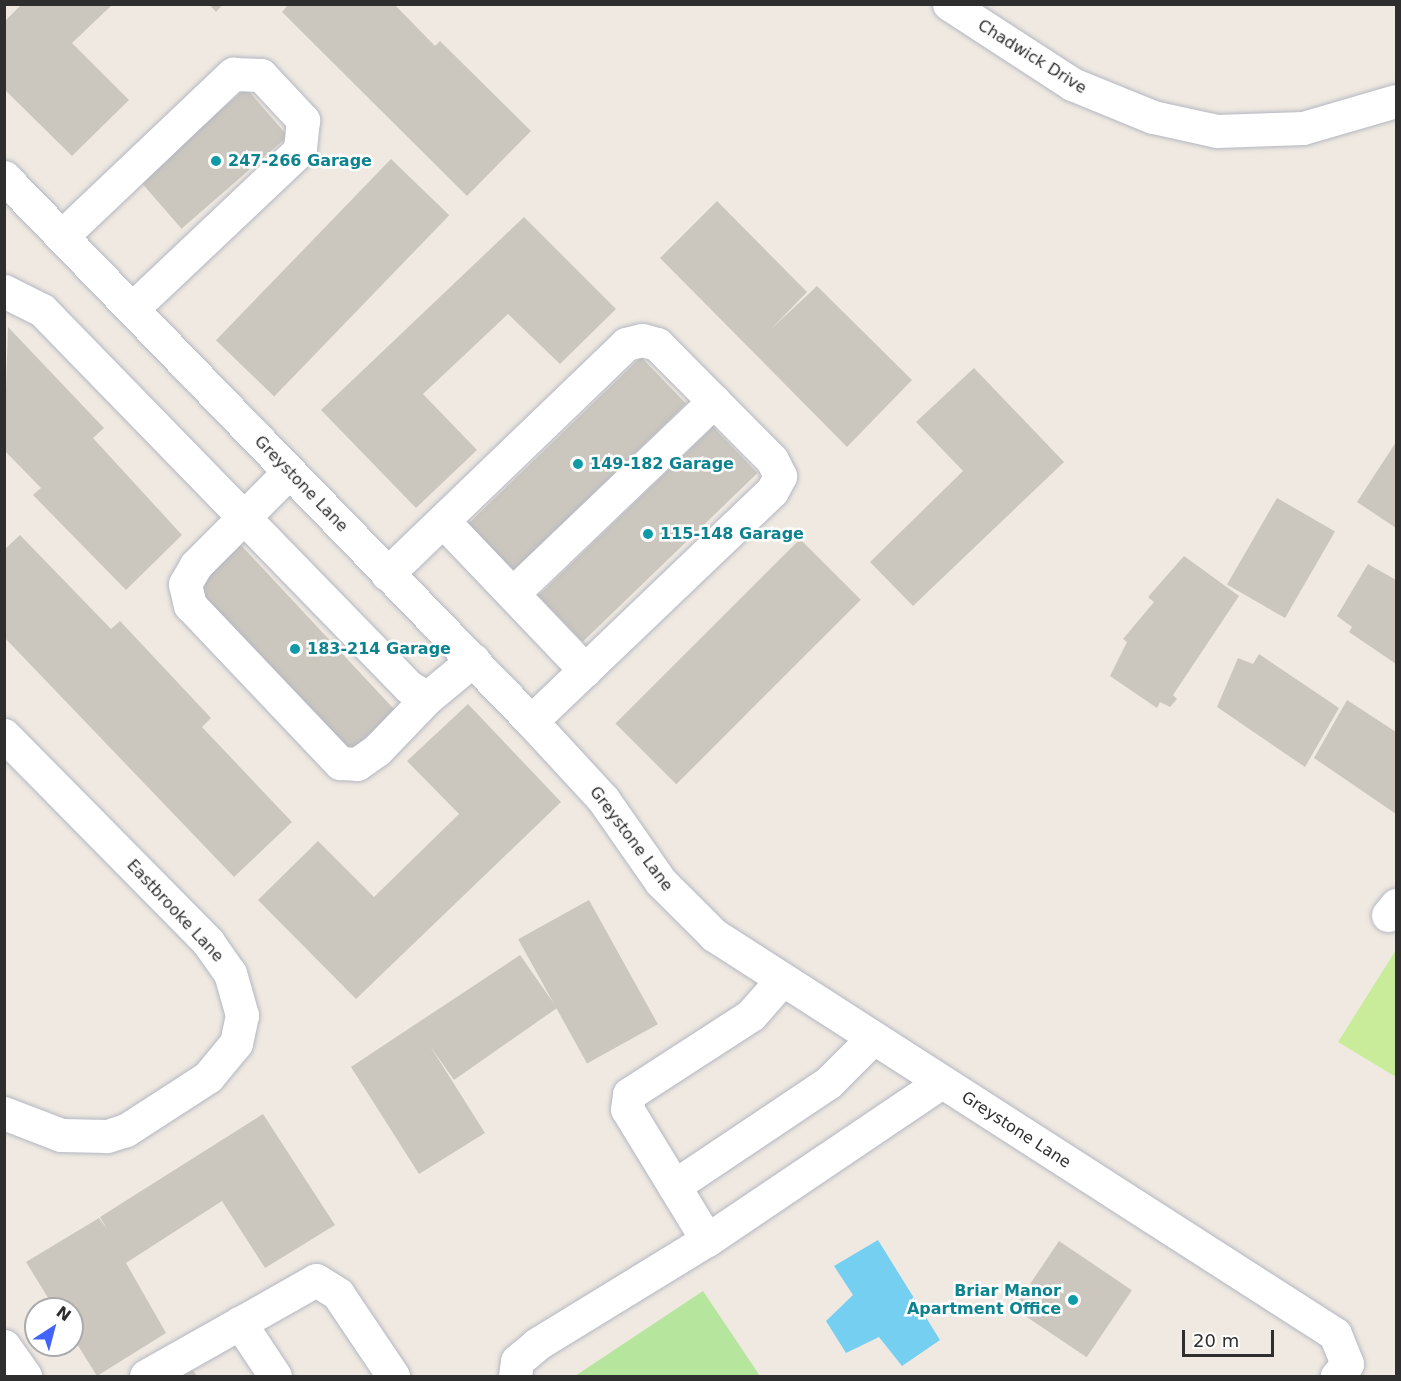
<!DOCTYPE html>
<html>
<head>
<meta charset="utf-8">
<style>
  body { margin:0 }
  #map { position:relative; width:1401px; height:1381px; overflow:hidden; background:#efe9e1; font-family:"DejaVu Sans",sans-serif }
  div>[style] { position:absolute }
  .green>* { inset:0; background:#b6e59e }
  .pitch>* { inset:0; background:#c9ec9a }
  .water>* { inset:0; background:#75cff0 }
  .building>* { inset:0; background:#cbc7bf; transform-origin:0 0 }
  .roads { filter:drop-shadow(0 0 2px #b4b7c1) drop-shadow(0 0 2px #b4b7c1) }
  .minor>* { height:33px; margin:-16.5px; padding:0 16.5px; transform-origin:16.5px; border-radius:16.5px; background:#fff }
  .dots>* { width:16px; height:16px; translate:-50% -50%; box-sizing:border-box; border:3px solid #fff; border-radius:50% }
  span { translate:-50% -50%; white-space:nowrap; text-align:center; line-height:1.15; -webkit-text-stroke:5px #fff; paint-order:stroke }
  .street-label { font-size:16px; color:#2e2e2e }
  .culture-label { font-size:16px; color:#0d838f; font-weight:700 }
  .left { translate:0 -50%; text-align:left }
  .right { translate:-100% -50%; text-align:right }
  .frame { position:absolute; inset:0; border:6px solid #2e2e2e; pointer-events:none }
  .north { position:absolute; left:24px; top:1297px; width:60px; height:60px; box-sizing:border-box; background:#fff; border:2px solid #ababab; border-radius:50%; rotate:36deg; font-size:16px; font-weight:700; line-height:24px; text-align:center; color:#2e2e2e }
  .north::after { content:''; display:block; margin:auto; width:21px; height:27px; background:#4264fb; clip-path:polygon(50% 0,100% 100%,50% 72%,0 100%) }
  .scale { position:absolute; left:1182px; top:1330px; width:92px; height:27px; box-sizing:border-box; border:3px solid #2e2e2e; border-top:0; padding-left:8px; font-size:18px; line-height:21px; white-space:nowrap; color:#2e2e2e; -webkit-text-stroke:4px #fff; paint-order:stroke }
</style>
</head>
<body>
<div id="map">
  <div class="green">
    <i style="clip-path:polygon(703px 1291px,760px 1376px,575px 1376px)"></i>
  </div>
  <div class="pitch">
    <i style="clip-path:polygon(1396px 950px,1396px 1077px,1338px 1042px)"></i>
  </div>
  <div class="water">
    <i style="clip-path:polygon(878px 1240px,940px 1340px,902px 1366px,879px 1337px,846px 1353px,826px 1321px,853px 1295px,834px 1266px)"></i>
  </div>
  <div class="building">
    <i style="clip-path:polygon(22px 4px,113px 4px,72px 43px,129px 100px,72px 156px,4px 89px,4px 22px)"></i>
    <i style="clip-path:polygon(209px 4px,223px 4px,216px 12px)"></i>
    <i style="clip-path:polygon(289px 4px,394px 4px,435px 46px,440px 41px,531px 131px,467px 196px,282px 12px)"></i>
    <i style="left:246px;top:88px;width:64px;height:141px;rotate:49deg"></i>
    <i style="left:391px;top:159px;width:81px;height:252px;rotate:44deg"></i>
    <i style="clip-path:polygon(717px 201px,807px 292px,771px 329px,817px 286px,912px 380px,847px 447px,660px 258px)"></i>
    <i style="clip-path:polygon(524px 217px,616px 309px,560px 364px,508px 314px,423px 394px,477px 450px,416px 508px,321px 410px)"></i>
    <i style="clip-path:polygon(8px 327px,104px 428px,93px 438px,182px 535px,126px 590px,33px 495px,41px 488px,4px 450px)"></i>
    <i style="left:641px;top:357px;width:65px;height:240px;rotate:46deg"></i>
    <i style="clip-path:polygon(974px 368px,1064px 462px,913px 606px,870px 562px,963px 471px,916px 422px)"></i>
    <i style="left:713px;top:427px;width:64px;height:243px;rotate:46deg"></i>
    <i style="clip-path:polygon(1396px 442px,1396px 528px,1357px 502px)"></i>
    <i style="left:1277px;top:498px;width:67px;height:100px;rotate:30deg"></i>
    <i style="clip-path:polygon(20px 535px,111px 629px,120px 621px,211px 718px,202px 727px,292px 822px,234px 877px,4px 637px,4px 550px)"></i>
    <i style="left:800px;top:539px;width:86px;height:261px;rotate:45deg"></i>
    <i style="left:240px;top:544px;width:227px;height:63px;rotate:47deg"></i>
    <i style="clip-path:polygon(1184px 556px,1239px 596px,1173px 695px,1177px 699px,1170px 707px,1160px 702px,1157px 708px,1110px 676px,1127px 642px,1123px 639px,1154px 602px,1148px 597px)"></i>
    <i style="clip-path:polygon(1368px 564px,1396px 580px,1396px 664px,1349px 632px,1352px 627px,1337px 616px)"></i>
    <i style="clip-path:polygon(1259px 654px,1339px 708px,1305px 767px,1217px 707px,1238px 658px,1253px 664px)"></i>
    <i style="clip-path:polygon(1347px 700px,1396px 732px,1396px 814px,1314px 758px)"></i>
    <i style="clip-path:polygon(468px 704px,561px 802px,356px 999px,258px 900px,318px 841px,374px 897px,459px 814px,407px 761px)"></i>
    <i style="left:589px;top:900px;width:142px;height:81px;rotate:61deg"></i>
    <i style="clip-path:polygon(520px 955px,557px 1008px,454px 1080px,430px 1046px,485px 1133px,419px 1174px,351px 1067px)"></i>
    <i style="clip-path:polygon(263px 1114px,335px 1225px,265px 1268px,222px 1201px,126px 1263px,166px 1333px,97px 1376px,72px 1336px,72px 1309px,55px 1309px,26px 1262px,99px 1218px,107px 1229px,100px 1217px)"></i>
    <i style="left:1059px;top:1241px;width:88px;height:81px;rotate:34deg"></i>
    <i style="clip-path:polygon(192px 1369px,197px 1376px,179px 1376px)"></i>
  </div>
  <div class="roads">
    <div class="minor">
      <i style="left:949px;top:4px;width:147px;rotate:33deg"></i>
      <i style="left:1072px;top:84px;width:87px;rotate:22.2deg"></i>
      <i style="left:1153px;top:117px;width:66px;rotate:12.3deg"></i>
      <i style="left:1217px;top:131px;width:86px;rotate:-2deg"></i>
      <i style="left:1303px;top:128px;width:97px;rotate:-16.2deg"></i>
      <i style="left:4px;top:177px;width:757px;rotate:45.91deg"></i>
      <i style="left:531px;top:721px;width:106px;rotate:47.3deg"></i>
      <i style="left:603px;top:799px;width:101px;rotate:55.1deg"></i>
      <i style="left:661px;top:882px;width:75px;rotate:45deg"></i>
      <i style="left:714px;top:935px;width:738px;rotate:32.72deg"></i>
      <i style="left:1335px;top:1334px;width:32px;rotate:68deg"></i>
      <i style="left:1347px;top:1364px;width:16px;rotate:130deg"></i>
      <i style="left:62px;top:236px;width:236px;rotate:-43.5deg"></i>
      <i style="left:233px;top:74px;width:28px;rotate:2deg"></i>
      <i style="left:261px;top:75px;width:62px;rotate:47deg"></i>
      <i style="left:303px;top:120px;width:30px;rotate:96deg"></i>
      <i style="left:300px;top:150px;width:230px;rotate:136.6deg"></i>
      <i style="left:4px;top:291px;width:42px;rotate:26.6deg"></i>
      <i style="left:42px;top:310px;width:526px;rotate:45.77deg"></i>
      <i style="left:409px;top:687px;width:21px;rotate:31deg"></i>
      <i style="left:427px;top:698px;width:60px;rotate:-39.6deg"></i>
      <i style="left:289px;top:472px;width:132px;rotate:135deg"></i>
      <i style="left:196px;top:565px;width:22px;rotate:120deg"></i>
      <i style="left:185px;top:584px;width:22px;rotate:77deg"></i>
      <i style="left:190px;top:605px;width:218px;rotate:46.5deg"></i>
      <i style="left:340px;top:763px;width:17px;rotate:3deg"></i>
      <i style="left:357px;top:764px;width:24px;rotate:-35deg"></i>
      <i style="left:377px;top:750px;width:72px;rotate:-46.1deg"></i>
      <i style="left:443px;top:521px;width:206px;rotate:46.4deg"></i>
      <i style="left:387px;top:574px;width:332px;rotate:-43.9deg"></i>
      <i style="left:626px;top:344px;width:16px;rotate:-14deg"></i>
      <i style="left:642px;top:340px;width:16px;rotate:15deg"></i>
      <i style="left:657px;top:344px;width:163px;rotate:45.2deg"></i>
      <i style="left:772px;top:460px;width:18px;rotate:63deg"></i>
      <i style="left:780px;top:476px;width:17px;rotate:118deg"></i>
      <i style="left:772px;top:491px;width:333px;rotate:136.3deg"></i>
      <i style="left:513px;top:593px;width:278px;rotate:-43.7deg"></i>
      <i style="left:4px;top:735px;width:291px;rotate:45.4deg"></i>
      <i style="left:208px;top:942px;width:38px;rotate:55deg"></i>
      <i style="left:230px;top:973px;width:44px;rotate:74.1deg"></i>
      <i style="left:242px;top:1015px;width:29px;rotate:102deg"></i>
      <i style="left:236px;top:1043px;width:44px;rotate:129.5deg"></i>
      <i style="left:208px;top:1077px;width:98px;rotate:147.1deg"></i>
      <i style="left:126px;top:1130px;width:20px;rotate:162deg"></i>
      <i style="left:107px;top:1136px;width:46px;rotate:-178.8deg"></i>
      <i style="left:61px;top:1135px;width:61px;rotate:-158.9deg"></i>
      <i style="left:1388px;top:915px;width:13px;rotate:-51deg"></i>
      <i style="left:674px;top:1186px;width:185px;rotate:-33.8deg"></i>
      <i style="left:828px;top:1083px;width:64px;rotate:-45deg"></i>
      <i style="left:707px;top:1240px;width:153px;rotate:-121.4deg"></i>
      <i style="left:627px;top:1109px;width:15px;rotate:-82deg"></i>
      <i style="left:629px;top:1094px;width:145px;rotate:-32.9deg"></i>
      <i style="left:751px;top:1015px;width:44px;rotate:-48.7deg"></i>
      <i style="left:4px;top:1346px;width:37px;rotate:55deg"></i>
      <i style="left:146px;top:1376px;width:108px;rotate:-29.4deg"></i>
      <i style="left:275px;top:1376px;width:64px;rotate:-123.4deg"></i>
      <i style="left:240px;top:1323px;width:87px;rotate:-29.5deg"></i>
      <i style="left:316px;top:1280px;width:26px;rotate:32deg"></i>
      <i style="left:338px;top:1294px;width:99px;rotate:56.1deg"></i>
      <i style="left:515px;top:1376px;width:15px;rotate:-82deg"></i>
      <i style="left:517px;top:1361px;width:26px;rotate:-40deg"></i>
      <i style="left:537px;top:1344px;width:199px;rotate:-31.5deg"></i>
      <i style="left:707px;top:1240px;width:282px;rotate:-34deg"></i>
    </div>
  </div>
  <div class="dots">
    <i style="left:216px;top:161px;background:#0f9aa8"></i>
    <i style="left:578px;top:464px;background:#0f9aa8"></i>
    <i style="left:648px;top:534px;background:#0f9aa8"></i>
    <i style="left:295px;top:649px;background:#0f9aa8"></i>
    <i style="left:1073px;top:1300px;background:#0f9aa8"></i>
  </div>
  <div class="street-label">
    <span style="left:1032px;top:57px;rotate:32deg">Chadwick Drive</span>
    <span style="left:301px;top:484px;rotate:46deg">Greystone Lane</span>
    <span style="left:631px;top:839px;rotate:53deg">Greystone Lane</span>
    <span style="left:175px;top:911px;rotate:47deg">Eastbrooke Lane</span>
    <span style="left:1016px;top:1130px;rotate:33deg">Greystone Lane</span>
  </div>
  <div class="culture-label">
    <span class="left" style="left:228px;top:161px">247-266 Garage</span>
    <span class="left" style="left:590px;top:464px">149-182 Garage</span>
    <span class="left" style="left:660px;top:534px">115-148 Garage</span>
    <span class="left" style="left:307px;top:649px">183-214 Garage</span>
    <span class="right" style="left:1061px;top:1300px">Briar Manor<br>Apartment Office</span>
  </div>
  <div class="frame"></div>
  <div class="north">N</div>
  <div class="scale">20 m</div>
</div>
</body>
</html>
